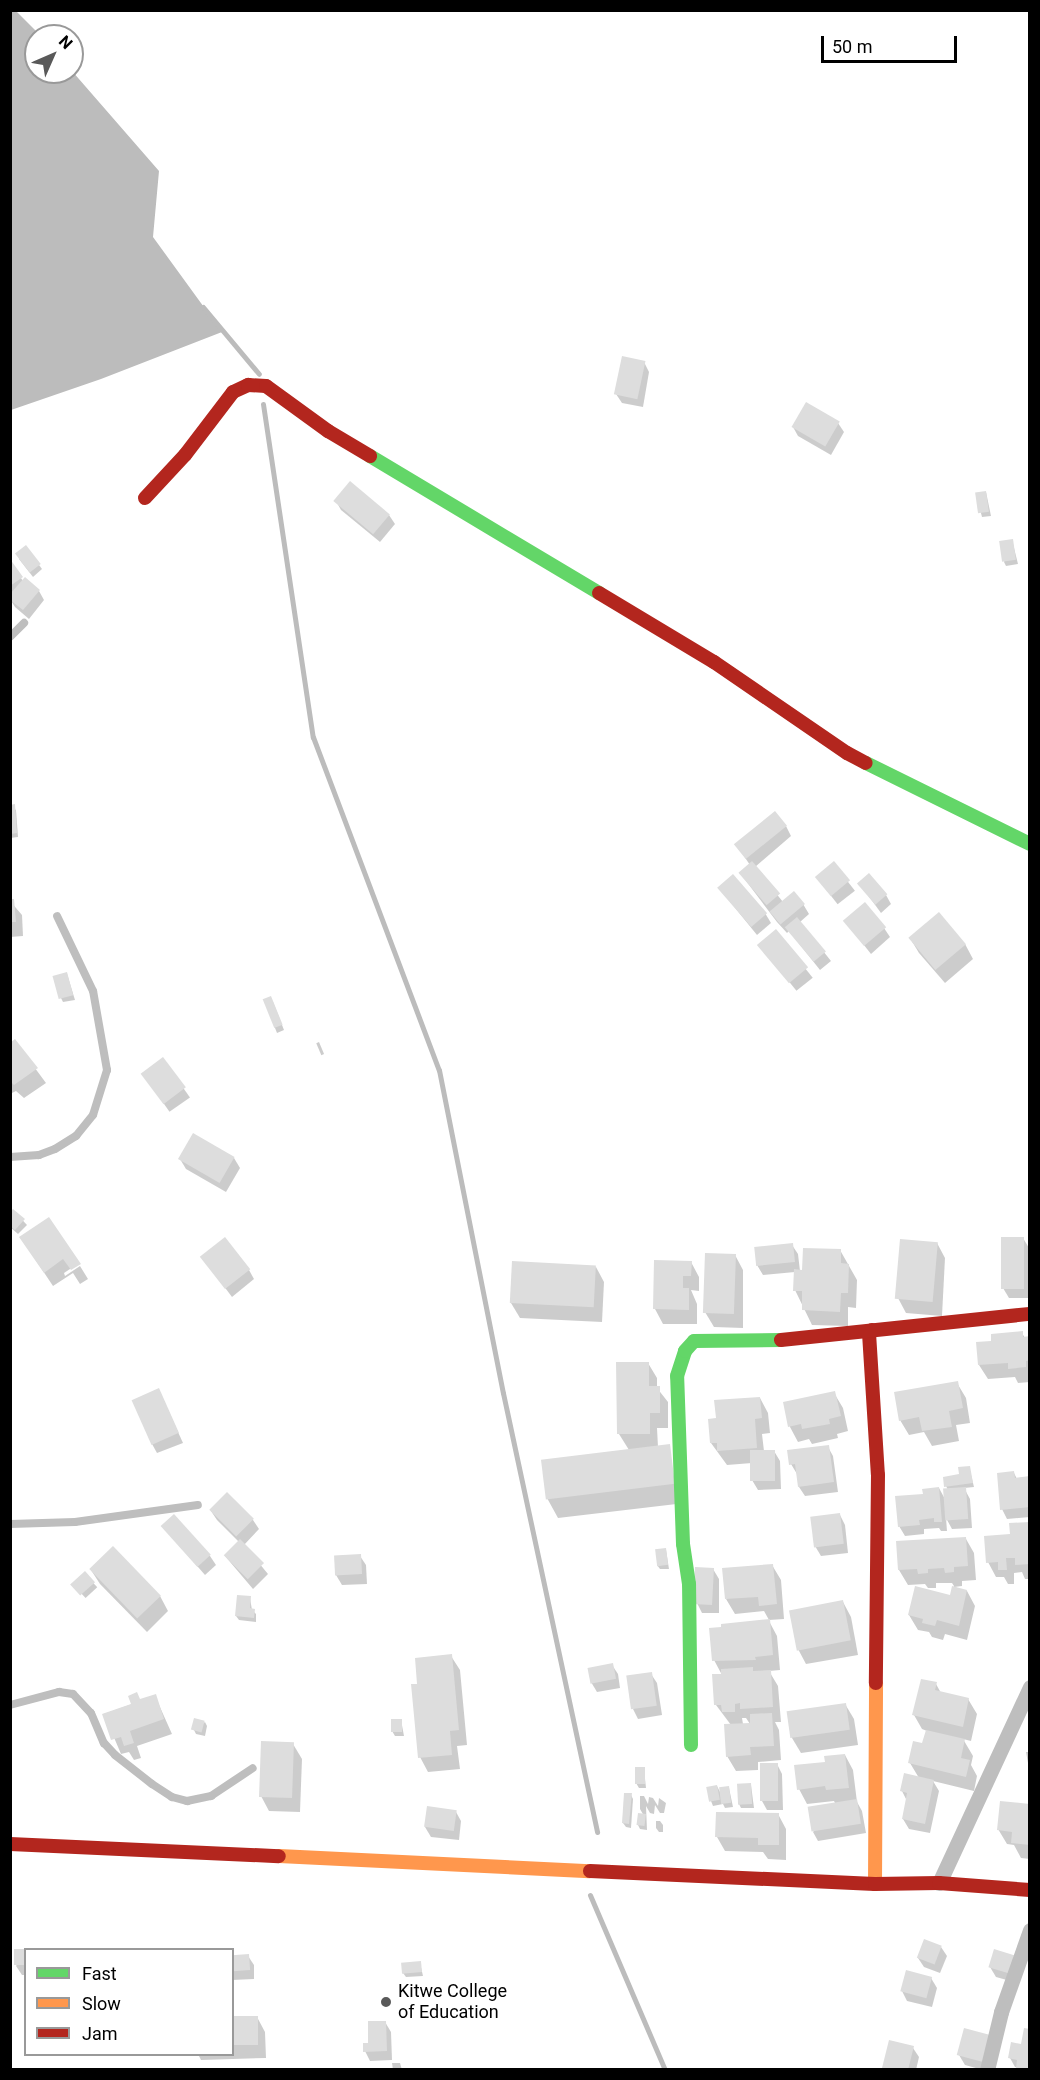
<!DOCTYPE html>
<html>
<head>
<meta charset="utf-8">
<style>
  body { margin:0 }
  #map { position:relative; width:1040px; height:2080px; overflow:hidden; background:#fff; font-family:Roboto,sans-serif }
  div>[style] { position:absolute }
  .water>* { inset:0; background:#bcbcbc }
  .shadow>* { inset:0; background:#0003; transform-origin:0 0 }
  .stream>* { height:5px; margin:-2.5px; padding:0 2.5px; transform-origin:2.5px; border-radius:2.5px; background:#bcbcbc }
  .building>* { inset:0; background:#ddd; transform-origin:0 0 }
  .lane>* { height:8px; margin:-4px; padding:0 4px; transform-origin:4px; border-radius:4px; background:#bebebe }
  .street>* { height:15px; margin:-7.5px; padding:0 7.5px; transform-origin:7.5px; border-radius:7.5px; background:#bebebe }
  .fast>* { height:14px; margin:-7px; padding:0 7px; transform-origin:7px; border-radius:7px; background:#63d668 }
  .slow>* { height:14px; margin:-7px; padding:0 7px; transform-origin:7px; border-radius:7px; background:#ff974d }
  .jam>* { height:14px; margin:-7px; padding:0 7px; transform-origin:7px; border-radius:7px; background:#b3261e }
  .dots>* { width:16px; height:16px; translate:-50% -50%; box-sizing:border-box; border:3px solid #fff; border-radius:50% }
  span { translate:-50% -50%; white-space:nowrap; text-align:center; line-height:1.15; -webkit-text-stroke:6px #fff; paint-order:stroke }
  .poi-label { font-size:18px; color:#000 }
  .left { translate:0 -50%; text-align:left }
  .frame { position:absolute; inset:0; border:12px solid #000; pointer-events:none }
  .legend { position:absolute; left:24px; top:1948px; width:210px; height:108px; box-sizing:border-box; background:#fff; border:2px solid #999; margin:0; padding:8px 10px; list-style:none; font-size:18px; color:#000 }
  .legend li { display:flex; align-items:center; gap:12px; height:30px }
  .legend b { width:30px; border:2px solid #999 }
  .north { position:absolute; left:24px; top:24px; width:60px; height:60px; box-sizing:border-box; background:#fff; border:2px solid #999; border-radius:50%; rotate:45deg; font-size:16px; font-weight:700; line-height:24px; text-align:center; color:#000 }
  .north::after { content:''; display:block; margin:auto; width:21px; height:27px; background:#595959; clip-path:polygon(50% 0,100% 100%,50% 72%,0 100%) }
  .scale { position:absolute; left:821px; top:36px; width:136px; height:27px; box-sizing:border-box; border:3px solid #000; border-top:0; padding-left:8px; font-size:18px; line-height:21px; white-space:nowrap; color:#000; -webkit-text-stroke:4px #fff; paint-order:stroke }
</style>
</head>
<body>
<div id="map">
  <div class="water">
    <i style="clip-path:polygon(10px 11px,16px 11px,41px 36px,36px 36px,36px 72px,72px 71px,159px 171px,153px 237px,222px 332px,101px 379px,11px 410px)"></i>
  </div>
  <div class="shadow">
    <i style="clip-path:polygon(644px 362px,649px 372px,643px 407px,622px 403px,616px 394px)"></i>
    <i style="clip-path:polygon(838px 423px,844px 432px,831px 455px,798px 436px,793px 427px)"></i>
    <i style="clip-path:polygon(986px 492px,991px 516px,982px 517px,976px 494px)"></i>
    <i style="clip-path:polygon(336px 501px,389px 515px,395px 524px,380px 542px,341px 510px)"></i>
    <i style="clip-path:polygon(1012px 540px,1018px 564px,1006px 566px,1004px 562px)"></i>
    <i style="clip-path:polygon(26px 547px,42px 569px,33px 577px,19px 559px)"></i>
    <i style="clip-path:polygon(10px 562px,23px 581px,39px 591px,44px 600px,29px 619px,15px 607px,10px 599px)"></i>
    <i style="clip-path:polygon(10px 806px,16px 810px,18px 837px,10px 838px)"></i>
    <i style="clip-path:polygon(786px 826px,791px 836px,755px 867px,783px 902px,803px 904px,809px 914px,800px 922px,831px 961px,820px 970px,789px 931px,787px 933px,777px 922px,740px 873px,750px 865px,737px 846px)"></i>
    <i style="left:834px;top:864px;width:34px;height:22px;rotate:52deg"></i>
    <i style="clip-path:polygon(859px 883px,886px 895px,891px 904px,881px 913px)"></i>
    <i style="clip-path:polygon(719px 888px,765px 913px,771px 923px,757px 935px)"></i>
    <i style="clip-path:polygon(10px 901px,22px 915px,23px 936px,10px 937px)"></i>
    <i style="clip-path:polygon(845px 921px,884px 928px,890px 937px,871px 954px)"></i>
    <i style="left:775px;top:931px;width:60px;height:21px;rotate:51deg"></i>
    <i style="clip-path:polygon(910px 938px,965px 944px,973px 959px,945px 983px,919px 953px)"></i>
    <i style="clip-path:polygon(67px 974px,75px 1000px,63px 1002px,61px 998px)"></i>
    <i style="clip-path:polygon(264px 1000px,273px 1002px,284px 1030px,277px 1033px)"></i>
    <i style="clip-path:polygon(15px 1041px,46px 1083px,24px 1098px,16px 1091px,10px 1094px,10px 1045px)"></i>
    <i style="left:319px;top:1042px;width:13px;height:3px;rotate:67deg"></i>
    <i style="left:163px;top:1059px;width:47px;height:25px;rotate:55deg"></i>
    <i style="clip-path:polygon(234px 1158px,240px 1168px,226px 1192px,186px 1169px,180px 1159px)"></i>
    <i style="clip-path:polygon(14px 1211px,27px 1225px,18px 1234px,10px 1227px,10px 1214px)"></i>
    <i style="clip-path:polygon(21px 1238px,79px 1263px,64px 1273px,65px 1276px,80px 1266px,88px 1279px,80px 1284px,73px 1273px,53px 1286px)"></i>
    <i style="clip-path:polygon(1023px 1238px,1029px 1248px,1030px 1298px,1009px 1298px,1003px 1288px)"></i>
    <i style="clip-path:polygon(937px 1243px,945px 1258px,942px 1316px,906px 1313px,898px 1298px)"></i>
    <i style="clip-path:polygon(792px 1245px,798px 1254px,800px 1271px,840px 1250px,857px 1280px,856px 1308px,848px 1307px,848px 1326px,812px 1325px,795px 1290px,795px 1272px,763px 1275px,757px 1265px)"></i>
    <i style="clip-path:polygon(735px 1255px,743px 1270px,743px 1328px,714px 1327px,705px 1312px)"></i>
    <i style="clip-path:polygon(202px 1257px,249px 1270px,254px 1279px,232px 1297px)"></i>
    <i style="clip-path:polygon(691px 1262px,699px 1277px,699px 1291px,691px 1290px,697px 1304px,697px 1324px,663px 1324px,655px 1309px)"></i>
    <i style="clip-path:polygon(596px 1267px,604px 1282px,602px 1322px,520px 1318px,511px 1303px)"></i>
    <i style="clip-path:polygon(1022px 1333px,1025px 1338px,1030px 1338px,1030px 1382px,1018px 1383px,1015px 1377px,988px 1379px,979px 1365px,993px 1343px)"></i>
    <i style="clip-path:polygon(648px 1363px,657px 1378px,657px 1388px,668px 1402px,668px 1428px,657px 1428px,658px 1447px,685px 1503px,558px 1518px,547px 1498px,629px 1450px,619px 1434px)"></i>
    <i style="clip-path:polygon(957px 1383px,966px 1398px,970px 1423px,956px 1425px,959px 1441px,932px 1446px,924px 1432px,909px 1435px,900px 1420px)"></i>
    <i style="clip-path:polygon(159px 1390px,183px 1443px,157px 1453px,152px 1444px)"></i>
    <i style="clip-path:polygon(834px 1393px,843px 1408px,848px 1431px,837px 1434px,838px 1438px,812px 1444px,809px 1439px,798px 1442px,790px 1427px,785px 1404px)"></i>
    <i style="clip-path:polygon(760px 1398px,768px 1413px,770px 1433px,762px 1434px,764px 1451px,774px 1451px,780px 1461px,781px 1489px,758px 1490px,752px 1480px,752px 1463px,727px 1465px,711px 1443px,717px 1419px)"></i>
    <i style="clip-path:polygon(828px 1447px,833px 1456px,838px 1492px,805px 1496px,799px 1487px,797px 1474px,791px 1464px)"></i>
    <i style="clip-path:polygon(969px 1467px,974px 1487px,964px 1488px,970px 1499px,972px 1528px,952px 1529px,946px 1518px,947px 1531px,941px 1531px,939px 1528px,924px 1529px,924px 1534px,905px 1536px,899px 1526px,924px 1495px,939px 1488px,946px 1501px,948px 1490px,946px 1486px)"></i>
    <i style="clip-path:polygon(1014px 1473px,1017px 1479px,1030px 1478px,1030px 1517px,1007px 1519px,1002px 1509px)"></i>
    <i style="clip-path:polygon(227px 1494px,253px 1520px,259px 1529px,244px 1545px,268px 1574px,253px 1589px,225px 1556px,239px 1542px,217px 1520px,211px 1511px)"></i>
    <i style="clip-path:polygon(840px 1515px,845px 1525px,848px 1553px,821px 1556px,815px 1546px)"></i>
    <i style="clip-path:polygon(1030px 1523px,1030px 1579px,1025px 1579px,1022px 1572px,1014px 1573px,1014px 1584px,1008px 1584px,1004px 1577px,996px 1577px,988px 1562px,1011px 1536px)"></i>
    <i style="clip-path:polygon(162px 1526px,210px 1556px,216px 1565px,205px 1575px)"></i>
    <i style="clip-path:polygon(966px 1539px,974px 1553px,976px 1580px,962px 1581px,962px 1586px,954px 1587px,967px 1591px,975px 1606px,967px 1640px,945px 1634px,943px 1640px,932px 1637px,929px 1632px,918px 1630px,909px 1615px,951px 1596px,954px 1586px,952px 1583px,936px 1583px,936px 1588px,928px 1588px,925px 1584px,908px 1585px,899px 1570px,898px 1542px)"></i>
    <i style="clip-path:polygon(113px 1548px,160px 1596px,168px 1611px,147px 1632px,100px 1584px,91px 1570px)"></i>
    <i style="clip-path:polygon(666px 1550px,669px 1569px,660px 1569px,657px 1565px)"></i>
    <i style="clip-path:polygon(360px 1556px,366px 1565px,367px 1584px,342px 1585px,336px 1575px)"></i>
    <i style="clip-path:polygon(772px 1565px,781px 1580px,784px 1619px,769px 1620px,764px 1611px,735px 1614px,726px 1599px)"></i>
    <i style="clip-path:polygon(713px 1569px,719px 1579px,719px 1613px,702px 1613px,697px 1603px)"></i>
    <i style="left:85px;top:1574px;width:18px;height:16px;rotate:47deg"></i>
    <i style="clip-path:polygon(250px 1598px,252px 1610px,256px 1614px,256px 1622px,239px 1620px,236px 1616px)"></i>
    <i style="clip-path:polygon(843px 1602px,851px 1617px,858px 1655px,806px 1664px,798px 1649px)"></i>
    <i style="clip-path:polygon(evenodd,769px 1621px,777px 1636px,780px 1670px,769px 1671px,778px 1686px,781px 1722px,775px 1722px,779px 1730px,781px 1760px,758px 1762px,758px 1770px,736px 1771px,727px 1756px,731px 1725px,716px 1705px,722px 1675px,714px 1660px,769px 1621px,742px 1718px,746px 1718px,750px 1724px,743px 1724px,742px 1718px)"></i>
    <i style="clip-path:polygon(451px 1656px,460px 1670px,467px 1745px,457px 1746px,460px 1769px,428px 1772px,420px 1757px,418px 1685px)"></i>
    <i style="clip-path:polygon(612px 1665px,618px 1674px,620px 1688px,597px 1692px,591px 1682px)"></i>
    <i style="clip-path:polygon(651px 1674px,657px 1683px,662px 1715px,638px 1719px,633px 1709px)"></i>
    <i style="clip-path:polygon(936px 1684px,941px 1693px,968px 1699px,977px 1714px,971px 1741px,963px 1739px,973px 1756px,971px 1765px,977px 1776px,974px 1791px,933px 1781px,939px 1791px,930px 1833px,909px 1829px,903px 1819px,907px 1801px,902px 1791px,919px 1778px,910px 1763px,923px 1745px,927px 1731px,922px 1729px,914px 1715px)"></i>
    <i style="clip-path:polygon(155px 1696px,172px 1734px,137px 1746px,141px 1758px,134px 1760px,129px 1752px,121px 1754px,104px 1714px)"></i>
    <i style="clip-path:polygon(845px 1704px,854px 1719px,858px 1745px,801px 1753px,792px 1738px,789px 1712px)"></i>
    <i style="clip-path:polygon(401px 1720px,404px 1736px,395px 1736px,392px 1731px)"></i>
    <i style="clip-path:polygon(205px 1722px,207px 1726px,205px 1736px,196px 1734px,194px 1730px)"></i>
    <i style="clip-path:polygon(293px 1744px,302px 1759px,300px 1812px,269px 1811px,261px 1796px)"></i>
    <i style="clip-path:polygon(1026px 1752px,1030px 1752px,1030px 1774px)"></i>
    <i style="clip-path:polygon(845px 1755px,853px 1770px,857px 1802px,862px 1811px,866px 1833px,818px 1841px,813px 1832px,836px 1805px,834px 1801px,807px 1804px,799px 1789px,826px 1763px)"></i>
    <i style="clip-path:polygon(777px 1764px,782px 1774px,783px 1810px,767px 1810px,762px 1801px)"></i>
    <i style="clip-path:polygon(644px 1769px,646px 1788px,639px 1788px,636px 1783px)"></i>
    <i style="clip-path:polygon(751px 1785px,754px 1808px,741px 1808px,739px 1804px)"></i>
    <i style="clip-path:polygon(717px 1786px,721px 1794px,729px 1788px,733px 1807px,725px 1808px,723px 1804px,713px 1806px,711px 1801px)"></i>
    <i style="clip-path:polygon(631px 1795px,633px 1799px,631px 1828px,626px 1827px,623px 1823px)"></i>
    <i style="clip-path:polygon(640px 1796px,644px 1796px,648px 1804px,649px 1797px,653px 1798px,658px 1806px,659px 1798px,666px 1803px,664px 1813px,660px 1813px,655px 1805px,654px 1814px,650px 1813px,646px 1806px,647px 1830px,640px 1829px,638px 1825px,644px 1816px,640px 1809px)"></i>
    <i style="clip-path:polygon(1030px 1806px,1030px 1859px,1021px 1858px,1014px 1845px,1007px 1844px,998px 1829px)"></i>
    <i style="clip-path:polygon(428px 1808px,456px 1812px,461px 1821px,459px 1840px,431px 1837px,425px 1827px)"></i>
    <i style="clip-path:polygon(778px 1814px,786px 1829px,786px 1860px,768px 1859px,763px 1852px,725px 1851px,717px 1837px)"></i>
    <i style="clip-path:polygon(656px 1821px,660px 1821px,663px 1825px,663px 1832px,659px 1832px,656px 1828px)"></i>
    <i style="clip-path:polygon(941px 1947px,947px 1956px,940px 1973px,924px 1967px,918px 1958px)"></i>
    <i style="clip-path:polygon(26px 1951px,26px 1975px,22px 1975px,16px 1966px)"></i>
    <i style="clip-path:polygon(232px 1956px,248px 1956px,254px 1965px,254px 1979px,232px 1980px)"></i>
    <i style="clip-path:polygon(1013px 1956px,1014px 1982px,996px 1977px,990px 1967px)"></i>
    <i style="clip-path:polygon(420px 1963px,423px 1976px,406px 1977px,403px 1973px)"></i>
    <i style="clip-path:polygon(931px 1978px,937px 1988px,932px 2007px,907px 2001px,902px 1991px)"></i>
    <i style="clip-path:polygon(257px 2017px,265px 2032px,266px 2058px,201px 2060px,198px 2054px,232px 2054px,232px 2018px)"></i>
    <i style="clip-path:polygon(385px 2022px,391px 2032px,392px 2060px,370px 2061px,365px 2051px)"></i>
    <i style="clip-path:polygon(992px 2037px,983px 2070px,965px 2065px,959px 2055px)"></i>
    <i style="clip-path:polygon(890px 2042px,913px 2048px,919px 2057px,916px 2070px,884px 2070px)"></i>
    <i style="clip-path:polygon(1013px 2044px,1030px 2070px,1015px 2067px,1010px 2058px)"></i>
    <i style="clip-path:polygon(392px 2063px,400px 2063px,402px 2070px,393px 2070px)"></i>
  </div>
  <div class="stream">
    <i style="left:203px;top:307px;width:87px;rotate:50.1deg"></i>
    <i style="left:263px;top:404px;width:337px;rotate:81.5deg"></i>
    <i style="left:313px;top:737px;width:356px;rotate:69.3deg"></i>
    <i style="left:439px;top:1070px;width:329px;rotate:78.8deg"></i>
    <i style="left:503px;top:1393px;width:449px;rotate:77.9deg"></i>
    <i style="left:590px;top:1895px;width:190px;rotate:66.8deg"></i>
  </div>
  <div class="building">
    <i style="left:622px;top:356px;width:24px;height:39px;rotate:12deg"></i>
    <i style="left:806px;top:402px;width:39px;height:29px;rotate:30deg"></i>
    <i style="left:350px;top:481px;width:52px;height:26px;rotate:40deg"></i>
    <i style="left:986px;top:491px;width:21px;height:11px;rotate:82deg"></i>
    <i style="left:1013px;top:539px;width:21px;height:14px;rotate:82deg"></i>
    <i style="left:26px;top:545px;width:24px;height:14px;rotate:52deg"></i>
    <i style="clip-path:polygon(10px 559px,23px 577px,10px 586px)"></i>
    <i style="clip-path:polygon(25px 577px,40px 590px,23px 610px,10px 600px,10px 594px)"></i>
    <i style="clip-path:polygon(15px 804px,17px 833px,10px 834px,10px 805px)"></i>
    <i style="left:775px;top:811px;width:19px;height:53px;rotate:51deg"></i>
    <i style="left:752px;top:861px;width:43px;height:18px;rotate:49deg"></i>
    <i style="left:834px;top:861px;width:25px;height:25px;rotate:50deg"></i>
    <i style="left:869px;top:873px;width:28px;height:16px;rotate:49deg"></i>
    <i style="left:733px;top:874px;width:52px;height:21px;rotate:49deg"></i>
    <i style="left:794px;top:891px;width:17px;height:32px;rotate:50deg"></i>
    <i style="clip-path:polygon(10px 899px,14px 899px,16px 922px,10px 922px)"></i>
    <i style="left:865px;top:902px;width:33px;height:29px;rotate:50deg"></i>
    <i style="left:939px;top:912px;width:42px;height:40px;rotate:50deg"></i>
    <i style="left:797px;top:917px;width:45px;height:16px;rotate:50deg"></i>
    <i style="left:776px;top:929px;width:50px;height:25px;rotate:50deg"></i>
    <i style="left:67px;top:972px;width:24px;height:15px;rotate:75deg"></i>
    <i style="left:271px;top:996px;width:31px;height:9px;rotate:68deg"></i>
    <i style="clip-path:polygon(15px 1039px,38px 1068px,14px 1085px,10px 1081px,10px 1043px)"></i>
    <i style="left:163px;top:1057px;width:38px;height:28px;rotate:53deg"></i>
    <i style="left:193px;top:1133px;width:48px;height:30px;rotate:30deg"></i>
    <i style="clip-path:polygon(13px 1209px,25px 1219px,15px 1230px,10px 1226px,10px 1212px)"></i>
    <i style="clip-path:polygon(49px 1217px,81px 1264px,71px 1270px,63px 1259px,44px 1273px,19px 1237px)"></i>
    <i style="left:225px;top:1237px;width:41px;height:32px;rotate:52deg"></i>
    <i style="left:1001px;top:1237px;width:23px;height:52px"></i>
    <i style="left:900px;top:1239px;width:38px;height:60px;rotate:5deg"></i>
    <i style="left:793px;top:1243px;width:19px;height:39px;rotate:84deg"></i>
    <i style="clip-path:polygon(803px 1248px,841px 1249px,841px 1263px,849px 1264px,848px 1293px,841px 1293px,840px 1312px,802px 1310px,802px 1291px,793px 1291px,794px 1269px,802px 1270px)"></i>
    <i style="left:705px;top:1253px;width:31px;height:60px;rotate:2deg"></i>
    <i style="clip-path:polygon(654px 1260px,692px 1261px,691px 1276px,683px 1276px,683px 1288px,689px 1288px,689px 1310px,653px 1309px)"></i>
    <i style="left:512px;top:1261px;width:84px;height:42px;rotate:3deg"></i>
    <i style="clip-path:polygon(1023px 1331px,1023px 1337px,1030px 1336px,1030px 1360px,1026px 1361px,1026px 1367px,1008px 1369px,1008px 1363px,978px 1365px,976px 1342px,991px 1341px,991px 1334px)"></i>
    <i style="clip-path:polygon(616px 1362px,649px 1362px,649px 1386px,660px 1386px,660px 1413px,650px 1413px,650px 1434px,617px 1434px)"></i>
    <i style="clip-path:polygon(958px 1381px,963px 1408px,949px 1411px,952px 1427px,922px 1431px,919px 1417px,899px 1421px,894px 1392px)"></i>
    <i style="left:159px;top:1388px;width:49px;height:30px;rotate:66deg"></i>
    <i style="clip-path:polygon(835px 1391px,841px 1416px,829px 1419px,830px 1424px,802px 1429px,801px 1424px,788px 1427px,783px 1402px)"></i>
    <i style="clip-path:polygon(760px 1397px,762px 1418px,755px 1419px,757px 1448px,717px 1451px,717px 1443px,710px 1443px,708px 1419px,716px 1418px,714px 1400px)"></i>
    <i style="left:670px;top:1444px;width:40px;height:130px;rotate:83deg"></i>
    <i style="clip-path:polygon(829px 1445px,834px 1482px,798px 1487px,795px 1464px,789px 1465px,787px 1450px)"></i>
    <i style="left:750px;top:1450px;width:25px;height:31px"></i>
    <i style="clip-path:polygon(970px 1466px,973px 1483px,944px 1487px,943px 1477px,959px 1474px,958px 1467px)"></i>
    <i style="clip-path:polygon(1014px 1471px,1015px 1478px,1030px 1476px,1030px 1507px,1000px 1510px,997px 1473px)"></i>
    <i style="clip-path:polygon(939px 1487px,942px 1522px,934px 1522px,934px 1518px,919px 1520px,920px 1525px,898px 1527px,895px 1496px,923px 1494px,922px 1489px)"></i>
    <i style="left:966px;top:1487px;width:32px;height:23px;rotate:86deg"></i>
    <i style="left:227px;top:1492px;width:38px;height:25px;rotate:45deg"></i>
    <i style="left:840px;top:1513px;width:31px;height:30px;rotate:83deg"></i>
    <i style="left:174px;top:1514px;width:55px;height:18px;rotate:48deg"></i>
    <i style="clip-path:polygon(1030px 1522px,1030px 1564px,1015px 1565px,1015px 1558px,1006px 1558px,1007px 1570px,998px 1570px,998px 1562px,986px 1563px,984px 1536px,1010px 1534px,1009px 1523px)"></i>
    <i style="clip-path:polygon(966px 1537px,968px 1566px,954px 1567px,954px 1572px,945px 1573px,944px 1568px,928px 1569px,928px 1573px,918px 1574px,917px 1569px,898px 1570px,896px 1541px)"></i>
    <i style="left:240px;top:1539px;width:34px;height:23px;rotate:45deg"></i>
    <i style="left:113px;top:1546px;width:69px;height:33px;rotate:46deg"></i>
    <i style="left:666px;top:1548px;width:17px;height:11px;rotate:83deg"></i>
    <i style="left:361px;top:1554px;width:20px;height:27px;rotate:87deg"></i>
    <i style="clip-path:polygon(773px 1564px,777px 1604px,759px 1606px,758px 1597px,725px 1599px,722px 1568px)"></i>
    <i style="left:695px;top:1567px;width:19px;height:37px;rotate:3deg"></i>
    <i style="left:85px;top:1571px;width:15px;height:20px;rotate:48deg"></i>
    <i style="clip-path:polygon(915px 1586px,950px 1595px,952px 1586px,967px 1590px,959px 1626px,937px 1620px,935px 1626px,922px 1623px,923px 1619px,908px 1615px)"></i>
    <i style="clip-path:polygon(237px 1595px,251px 1596px,250px 1608px,255px 1609px,254px 1618px,235px 1616px)"></i>
    <i style="left:843px;top:1600px;width:41px;height:55px;rotate:79deg"></i>
    <i style="clip-path:polygon(770px 1619px,773px 1655px,755px 1657px,756px 1660px,712px 1661px,709px 1628px,721px 1627px,721px 1624px)"></i>
    <i style="clip-path:polygon(452px 1654px,459px 1730px,450px 1731px,452px 1755px,418px 1758px,411px 1684px,417px 1684px,415px 1658px)"></i>
    <i style="left:613px;top:1663px;width:16px;height:26px;rotate:79deg"></i>
    <i style="clip-path:polygon(753px 1667px,753px 1671px,771px 1670px,773px 1707px,740px 1709px,740px 1703px,735px 1704px,735px 1712px,722px 1712px,721px 1705px,714px 1705px,712px 1674px,721px 1674px,721px 1669px)"></i>
    <i style="left:652px;top:1672px;width:34px;height:26px;rotate:82deg"></i>
    <i style="clip-path:polygon(921px 1679px,937px 1682px,935px 1690px,969px 1698px,963px 1727px,912px 1715px)"></i>
    <i style="clip-path:polygon(137px 1692px,140px 1699px,156px 1694px,164px 1719px,130px 1731px,134px 1743px,124px 1746px,121px 1737px,111px 1740px,102px 1714px,131px 1704px,128px 1696px)"></i>
    <i style="left:846px;top:1703px;width:27px;height:60px;rotate:82deg"></i>
    <i style="clip-path:polygon(772px 1713px,774px 1746px,750px 1747px,751px 1755px,726px 1757px,724px 1724px,750px 1723px,750px 1714px)"></i>
    <i style="left:194px;top:1718px;width:11px;height:12px;rotate:15deg"></i>
    <i style="left:391px;top:1719px;width:11px;height:13px"></i>
    <i style="clip-path:polygon(926px 1730px,965px 1739px,961px 1758px,970px 1760px,966px 1777px,908px 1763px,913px 1741px,922px 1743px)"></i>
    <i style="left:261px;top:1741px;width:33px;height:56px;rotate:2deg"></i>
    <i style="clip-path:polygon(845px 1754px,849px 1788px,826px 1790px,825px 1786px,797px 1790px,794px 1765px,825px 1762px,824px 1756px)"></i>
    <i style="left:760px;top:1763px;width:18px;height:38px"></i>
    <i style="left:635px;top:1767px;width:10px;height:17px"></i>
    <i style="clip-path:polygon(904px 1773px,934px 1780px,925px 1824px,902px 1819px,907px 1793px,900px 1791px)"></i>
    <i style="left:751px;top:1783px;width:21px;height:14px;rotate:87deg"></i>
    <i style="left:717px;top:1785px;width:15px;height:11px;rotate:79deg"></i>
    <i style="left:729px;top:1786px;width:17px;height:10px;rotate:83deg"></i>
    <i style="clip-path:polygon(624px 1793px,632px 1793px,629px 1824px,622px 1823px)"></i>
    <i style="left:857px;top:1799px;width:25px;height:50px;rotate:81deg"></i>
    <i style="clip-path:polygon(1000px 1801px,1030px 1804px,1030px 1845px,1011px 1843px,1012px 1832px,997px 1830px)"></i>
    <i style="left:427px;top:1806px;width:30px;height:21px;rotate:8deg"></i>
    <i style="clip-path:polygon(716px 1812px,779px 1813px,779px 1845px,758px 1845px,758px 1838px,715px 1837px)"></i>
    <i style="left:638px;top:1813px;width:8px;height:12px;rotate:7deg"></i>
    <i style="left:924px;top:1939px;width:19px;height:20px;rotate:21deg"></i>
    <i style="left:26px;top:1949px;width:16px;height:12px;rotate:90deg"></i>
    <i style="left:994px;top:1949px;width:21px;height:19px;rotate:17deg"></i>
    <i style="left:249px;top:1954px;width:16px;height:17px;rotate:86deg"></i>
    <i style="left:421px;top:1961px;width:11px;height:20px;rotate:85deg"></i>
    <i style="left:906px;top:1970px;width:27px;height:22px;rotate:15deg"></i>
    <i style="left:232px;top:2016px;width:26px;height:29px"></i>
    <i style="clip-path:polygon(368px 2021px,386px 2021px,387px 2051px,363px 2052px,363px 2043px,368px 2043px)"></i>
    <i style="left:964px;top:2028px;width:30px;height:28px;rotate:15deg"></i>
    <i style="clip-path:polygon(1024px 2028px,1030px 2029px,1030px 2070px,1016px 2068px,1017px 2060px,1008px 2058px,1011px 2042px,1021px 2044px)"></i>
    <i style="clip-path:polygon(889px 2040px,914px 2046px,908px 2070px,882px 2068px)"></i>
  </div>
  <div class="lane">
    <i style="left:10px;top:637px;width:20px;rotate:-45deg"></i>
    <i style="left:10px;top:1157px;width:29px;rotate:-4deg"></i>
    <i style="left:39px;top:1155px;width:17px;rotate:-21deg"></i>
    <i style="left:55px;top:1149px;width:25px;rotate:-32deg"></i>
    <i style="left:76px;top:1136px;width:27px;rotate:-51deg"></i>
    <i style="left:93px;top:1115px;width:47px;rotate:-72.7deg"></i>
    <i style="left:107px;top:1070px;width:80px;rotate:-100deg"></i>
    <i style="left:93px;top:991px;width:83px;rotate:-115.6deg"></i>
    <i style="left:10px;top:1524px;width:65px;rotate:-1.8deg"></i>
    <i style="left:75px;top:1522px;width:124px;rotate:-7.9deg"></i>
    <i style="left:10px;top:1705px;width:51px;rotate:-14.9deg"></i>
    <i style="left:59px;top:1692px;width:14px;rotate:8deg"></i>
    <i style="left:73px;top:1694px;width:26px;rotate:47deg"></i>
    <i style="left:91px;top:1713px;width:33px;rotate:67deg"></i>
    <i style="left:104px;top:1743px;width:16px;rotate:47deg"></i>
    <i style="left:115px;top:1755px;width:47px;rotate:38.1deg"></i>
    <i style="left:152px;top:1784px;width:24px;rotate:33deg"></i>
    <i style="left:172px;top:1797px;width:16px;rotate:15deg"></i>
    <i style="left:187px;top:1801px;width:25px;rotate:-12deg"></i>
    <i style="left:211px;top:1796px;width:50px;rotate:-33.7deg"></i>
  </div>
  <div class="street">
    <i style="left:939px;top:1883px;width:216px;rotate:-65.1deg"></i>
    <i style="left:987px;top:2070px;width:60px;rotate:-76.4deg"></i>
    <i style="left:1001px;top:2012px;width:87px;rotate:-70.5deg"></i>
  </div>
  <div class="fast">
    <i style="left:370px;top:456px;width:267px;rotate:30.9deg"></i>
    <i style="left:866px;top:763px;width:183px;rotate:26.3deg"></i>
    <i style="left:691px;top:1745px;width:161px;rotate:-90.7deg"></i>
    <i style="left:689px;top:1584px;width:40px;rotate:-98.5deg"></i>
    <i style="left:683px;top:1544px;width:168px;rotate:-92deg"></i>
    <i style="left:677px;top:1376px;width:26px;rotate:-72deg"></i>
    <i style="left:685px;top:1351px;width:13px;rotate:-48deg"></i>
    <i style="left:694px;top:1341px;width:87px;rotate:-0.7deg"></i>
  </div>
  <div class="slow">
    <i style="left:279px;top:1856px;width:311px;rotate:2.8deg"></i>
    <i style="left:875px;top:1884px;width:201px;rotate:-89.7deg"></i>
  </div>
  <div class="jam">
    <i style="left:145px;top:498px;width:59px;rotate:-47.1deg"></i>
    <i style="left:185px;top:455px;width:79px;rotate:-52.7deg"></i>
    <i style="left:233px;top:392px;width:17px;rotate:-25deg"></i>
    <i style="left:248px;top:385px;width:18px;rotate:3deg"></i>
    <i style="left:266px;top:386px;width:77px;rotate:36deg"></i>
    <i style="left:328px;top:431px;width:49px;rotate:30.8deg"></i>
    <i style="left:599px;top:593px;width:134px;rotate:31deg"></i>
    <i style="left:714px;top:662px;width:161px;rotate:34.4deg"></i>
    <i style="left:847px;top:753px;width:21px;rotate:28deg"></i>
    <i style="left:872px;top:1330px;width:4px;rotate:135deg"></i>
    <i style="left:869px;top:1333px;width:142px;rotate:86.4deg"></i>
    <i style="left:878px;top:1475px;width:208px;rotate:90.6deg"></i>
    <i style="left:781px;top:1340px;width:250px;rotate:-6deg"></i>
    <i style="left:10px;top:1844px;width:269px;rotate:2.6deg"></i>
    <i style="left:590px;top:1871px;width:285px;rotate:2.6deg"></i>
    <i style="left:875px;top:1884px;width:64px;rotate:-0.9deg"></i>
    <i style="left:939px;top:1883px;width:91px;rotate:4.4deg"></i>
  </div>
  <div class="dots">
    <i style="left:386px;top:2002px;background:#595959"></i>
  </div>
  <div class="poi-label">
    <span class="left" style="left:398px;top:2002px">Kitwe College<br>of Education</span>
  </div>
  <div class="frame"></div>
  <ul class="legend">
  <li><b style="height:8px;background:#63d668"></b>Fast</li>
  <li><b style="height:8px;background:#ff974d"></b>Slow</li>
  <li><b style="height:8px;background:#b3261e"></b>Jam</li>
  </ul>
  <div class="north">N</div>
  <div class="scale">50 m</div>
</div>
</body>
</html>
